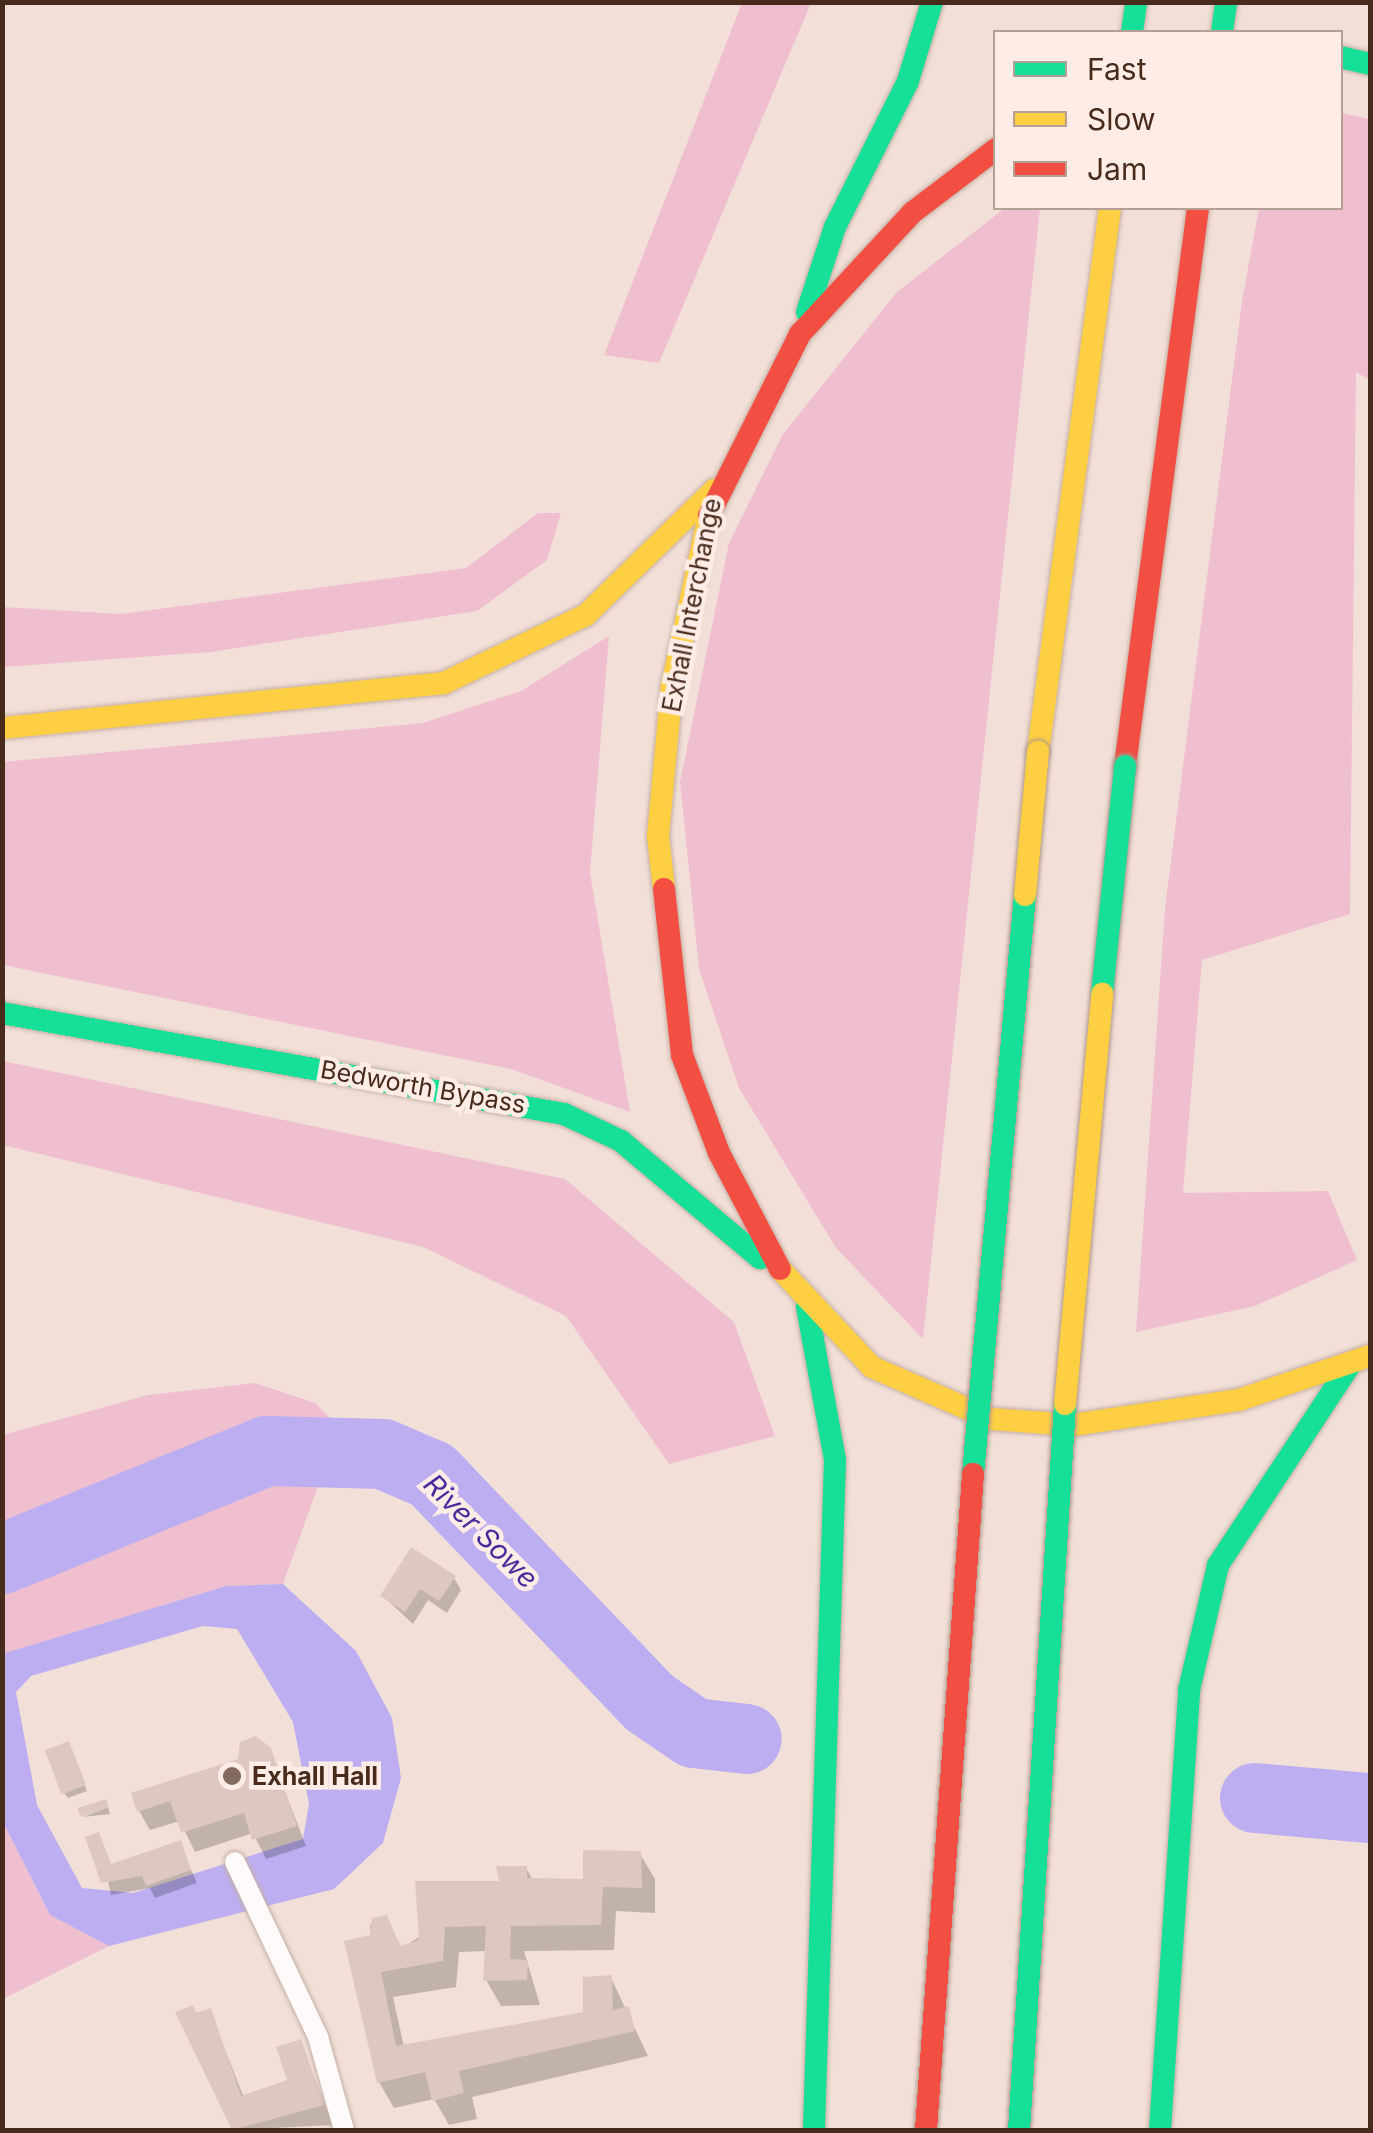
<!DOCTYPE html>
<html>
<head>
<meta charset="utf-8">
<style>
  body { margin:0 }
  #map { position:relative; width:1373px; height:2133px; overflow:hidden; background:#f2e0d8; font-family:Inter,sans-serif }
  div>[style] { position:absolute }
  .green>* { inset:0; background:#efbfd0 }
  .water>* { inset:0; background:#bcaef1 }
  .shadow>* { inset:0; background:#0003 }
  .river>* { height:70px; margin:-35px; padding:0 35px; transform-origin:35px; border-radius:35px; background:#bcaef1 }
  .building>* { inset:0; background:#dec7c2; transform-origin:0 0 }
  .roads { filter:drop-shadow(0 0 2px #c5b0a5) drop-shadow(0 0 2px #c5b0a5) }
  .lane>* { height:20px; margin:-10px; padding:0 10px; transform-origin:10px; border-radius:10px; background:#fdfaf9 }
  .fast>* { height:22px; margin:-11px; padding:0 11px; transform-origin:11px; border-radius:11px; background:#16e098 }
  .slow>* { height:22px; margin:-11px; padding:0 11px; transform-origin:11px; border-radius:11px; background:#ffcf43 }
  .jam>* { height:22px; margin:-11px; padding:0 11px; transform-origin:11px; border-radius:11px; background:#f24e42 }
  .bridges { filter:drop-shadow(0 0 2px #ae978b) drop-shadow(0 0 2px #ae978b) }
  .fast-bridge>* { height:22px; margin:-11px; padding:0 11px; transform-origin:11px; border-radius:11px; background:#16e098 }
  .slow-bridge>* { height:22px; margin:-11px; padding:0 11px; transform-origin:11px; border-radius:11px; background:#ffcf43 }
  .jam-bridge>* { height:22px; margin:-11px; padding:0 11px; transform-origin:11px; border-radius:11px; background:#f24e42 }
  .dots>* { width:28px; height:28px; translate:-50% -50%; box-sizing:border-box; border:5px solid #fdede6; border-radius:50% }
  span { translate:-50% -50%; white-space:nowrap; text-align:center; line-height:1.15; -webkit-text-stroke:9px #fdede6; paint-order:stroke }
  .street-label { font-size:25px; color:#492b1c }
  .poi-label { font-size:25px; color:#492b1c; font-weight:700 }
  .left { translate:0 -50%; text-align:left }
  .water-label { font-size:28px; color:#482c9b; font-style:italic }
  .frame { position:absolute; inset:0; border:5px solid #492b1c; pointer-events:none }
  .legend { position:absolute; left:993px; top:30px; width:350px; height:180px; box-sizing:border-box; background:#fdede6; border:2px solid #b59f95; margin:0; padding:12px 18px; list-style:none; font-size:30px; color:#492b1c }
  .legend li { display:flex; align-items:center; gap:20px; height:50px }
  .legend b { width:50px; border:2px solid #b59f95 }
</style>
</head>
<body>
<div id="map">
  <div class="green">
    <i style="clip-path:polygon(742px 3px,811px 3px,659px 363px,604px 355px)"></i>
    <i style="clip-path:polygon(1341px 113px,1370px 119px,1370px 380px,1356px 372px,1350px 914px,1202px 960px,1183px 1193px,1328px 1191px,1357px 1260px,1255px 1306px,1136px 1332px,1165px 908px,1242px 301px,1259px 208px,1340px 208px)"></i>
    <i style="clip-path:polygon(1005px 208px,1040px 208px,923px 1339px,836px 1248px,739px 1088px,699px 969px,680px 782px,729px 543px,783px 434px,897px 292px)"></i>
    <i style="clip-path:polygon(538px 513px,561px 513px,547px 560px,477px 611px,211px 652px,3px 667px,3px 607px,121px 614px,466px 568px)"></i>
    <i style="clip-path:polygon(609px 636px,590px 873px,630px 1112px,511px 1069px,3px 965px,2px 762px,423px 723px,521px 691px)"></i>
    <i style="clip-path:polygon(3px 1061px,565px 1179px,734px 1322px,775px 1436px,669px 1464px,566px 1316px,423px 1247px,3px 1145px)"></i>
    <i style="clip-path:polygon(255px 1383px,315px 1403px,339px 1427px,283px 1584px,226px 1586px,3px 1654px,3px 1435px,148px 1395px)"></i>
    <i style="clip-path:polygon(2px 1820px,50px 1915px,109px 1946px,3px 1999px)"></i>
  </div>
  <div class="water">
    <i style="clip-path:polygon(evenodd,283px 1584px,356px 1651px,392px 1718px,401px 1778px,383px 1843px,334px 1889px,109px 1946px,50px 1915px,2px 1820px,2px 1654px,226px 1586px,283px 1584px,203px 1626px,237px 1629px,293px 1722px,309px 1804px,303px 1839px,133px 1893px,82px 1888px,37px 1805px,16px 1692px,31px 1676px,203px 1626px)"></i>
  </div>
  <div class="shadow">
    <i style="clip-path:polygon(454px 1578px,461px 1590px,447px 1613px,428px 1600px,413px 1624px,383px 1596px)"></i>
    <i style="clip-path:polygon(71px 1750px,87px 1791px,68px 1798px,64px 1793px)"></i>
    <i style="clip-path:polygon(269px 1750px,306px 1846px,266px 1859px,253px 1833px,195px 1852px,180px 1821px,150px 1830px,139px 1811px)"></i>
    <i style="clip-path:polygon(108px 1807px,110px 1814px,83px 1817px)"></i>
    <i style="clip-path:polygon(98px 1835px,112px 1867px,179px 1843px,197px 1883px,155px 1898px,150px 1888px,111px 1895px)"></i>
    <i style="clip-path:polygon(640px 1854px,655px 1879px,655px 1913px,616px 1911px,614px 1950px,524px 1951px,540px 2005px,501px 2006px,486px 1980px,487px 1951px,459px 1952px,456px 1987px,393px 1997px,404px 2047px,585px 2014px,611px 1978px,648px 2056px,472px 2097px,477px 2119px,449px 2125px,434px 2099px,394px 2108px,379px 2082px,370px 1925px,386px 1918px,402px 1948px,526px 1868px,533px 1880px,585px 1882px)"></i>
    <i style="clip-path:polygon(210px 2011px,244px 2098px,291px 2082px,300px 2042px,333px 2125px,234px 2130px,179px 2014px)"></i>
  </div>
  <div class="river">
    <i style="left:2px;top:1559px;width:286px;rotate:-22.2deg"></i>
    <i style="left:267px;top:1451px;width:116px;rotate:1.5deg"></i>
    <i style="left:383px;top:1454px;width:53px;rotate:23.2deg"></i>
    <i style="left:432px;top:1475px;width:315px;rotate:46.3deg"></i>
    <i style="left:650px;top:1703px;width:53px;rotate:34.3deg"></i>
    <i style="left:694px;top:1733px;width:53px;rotate:6.5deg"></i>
    <i style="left:1255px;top:1798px;width:115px;rotate:5deg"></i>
  </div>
  <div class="building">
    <i style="clip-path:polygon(411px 1547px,456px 1576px,439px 1601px,420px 1589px,405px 1612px,380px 1596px)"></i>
    <i style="clip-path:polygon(256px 1736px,271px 1748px,297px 1826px,252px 1840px,244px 1813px,181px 1833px,170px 1801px,137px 1812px,131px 1793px,238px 1759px,240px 1742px)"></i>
    <i style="left:69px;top:1741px;width:47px;height:26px;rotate:69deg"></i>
    <i style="left:106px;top:1799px;width:9px;height:30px;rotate:72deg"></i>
    <i style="clip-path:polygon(99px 1832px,111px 1864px,181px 1840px,191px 1870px,146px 1886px,142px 1876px,101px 1883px,85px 1837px)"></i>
    <i style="clip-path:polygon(583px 1850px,641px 1851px,642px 1888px,603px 1887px,601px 1925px,511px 1926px,510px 1959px,528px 1960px,527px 1980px,483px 1981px,486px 1926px,445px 1927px,443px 1961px,381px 1972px,396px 2046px,583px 2012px,583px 1977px,612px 1975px,613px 2010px,629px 2006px,635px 2031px,459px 2071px,464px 2093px,432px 2101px,425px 2072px,377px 2083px,344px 1941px,370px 1935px,372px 1918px,387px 1915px,400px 1946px,419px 1940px,415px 1881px,499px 1881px,496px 1866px,527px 1866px,527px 1878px,583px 1879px)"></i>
    <i style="clip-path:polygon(193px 2005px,196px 2013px,211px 2008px,241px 2096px,287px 2080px,276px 2047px,301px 2039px,324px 2105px,232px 2130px,175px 2012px)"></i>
  </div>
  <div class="roads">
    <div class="lane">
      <i style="left:235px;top:1862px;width:194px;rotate:64.6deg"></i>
      <i style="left:318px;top:2037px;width:97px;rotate:74.4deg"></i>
    </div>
    <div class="fast">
      <i style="left:1132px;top:32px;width:30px;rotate:-82deg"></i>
      <i style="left:1222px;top:32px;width:30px;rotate:-82deg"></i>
      <i style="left:1340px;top:57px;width:31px;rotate:13deg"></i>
      <i style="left:807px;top:312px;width:89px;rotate:-71.8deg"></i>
      <i style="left:835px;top:227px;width:163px;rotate:-63.4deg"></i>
      <i style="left:908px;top:81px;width:83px;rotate:-73.1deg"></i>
      <i style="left:2px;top:1013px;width:571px;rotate:10.19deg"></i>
      <i style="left:564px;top:1114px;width:63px;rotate:25.3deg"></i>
      <i style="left:621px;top:1141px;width:182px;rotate:40.1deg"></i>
      <i style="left:807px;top:1307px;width:156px;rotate:79.6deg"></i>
      <i style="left:835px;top:1460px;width:670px;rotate:91.8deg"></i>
      <i style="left:1160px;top:2130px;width:441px;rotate:-86.2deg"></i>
      <i style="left:1189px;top:1690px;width:128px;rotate:-76.9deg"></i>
      <i style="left:1218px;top:1565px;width:240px;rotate:-56.6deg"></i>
    </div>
    <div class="slow">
      <i style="left:2px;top:728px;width:444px;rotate:-5.8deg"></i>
      <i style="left:444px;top:683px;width:157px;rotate:-25.6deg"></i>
      <i style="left:586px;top:615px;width:179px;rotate:-44.3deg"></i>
      <i style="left:1038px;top:752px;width:549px;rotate:-82.46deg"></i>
      <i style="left:664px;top:889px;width:53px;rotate:-96.5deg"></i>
      <i style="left:658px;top:836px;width:151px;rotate:-84.7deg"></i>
      <i style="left:672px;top:686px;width:175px;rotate:-77.8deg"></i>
      <i style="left:780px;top:1269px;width:134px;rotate:46.8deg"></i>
      <i style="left:872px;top:1367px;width:130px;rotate:23.6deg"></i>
      <i style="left:991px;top:1419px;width:82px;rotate:4.2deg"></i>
      <i style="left:1073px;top:1425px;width:168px;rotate:-8.6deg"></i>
      <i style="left:1239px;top:1400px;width:138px;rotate:-18.6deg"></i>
    </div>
    <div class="jam">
      <i style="left:709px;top:515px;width:203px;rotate:-63.3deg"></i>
      <i style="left:800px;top:334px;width:166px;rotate:-47.2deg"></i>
      <i style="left:913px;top:212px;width:104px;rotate:-37.2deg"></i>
      <i style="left:1125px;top:766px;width:563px;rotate:-82.55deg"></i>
      <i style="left:664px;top:889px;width:167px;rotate:83.8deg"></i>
      <i style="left:682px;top:1055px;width:105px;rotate:69.3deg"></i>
      <i style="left:719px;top:1153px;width:131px;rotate:62.3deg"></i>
    </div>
  </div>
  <div class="bridges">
    <div class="fast-bridge">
      <i style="left:1102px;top:994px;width:229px;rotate:-84.2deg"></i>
      <i style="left:973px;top:1474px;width:581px;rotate:-84.87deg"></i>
      <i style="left:1019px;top:2130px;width:727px;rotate:-86.37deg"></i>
    </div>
    <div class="slow-bridge">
      <i style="left:1025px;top:895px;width:144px;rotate:-84.8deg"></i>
      <i style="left:1065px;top:1404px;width:412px;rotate:-84.8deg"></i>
    </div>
    <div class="jam-bridge">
      <i style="left:926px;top:2130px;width:658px;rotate:-85.9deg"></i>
    </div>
  </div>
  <div class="dots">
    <i style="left:232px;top:1776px;background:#846a5e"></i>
  </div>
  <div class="street-label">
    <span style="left:692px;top:605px;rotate:-79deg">Exhall Interchange</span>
    <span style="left:423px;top:1087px;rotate:10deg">Bedworth Bypass</span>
  </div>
  <div class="poi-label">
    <span class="left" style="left:252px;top:1776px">Exhall Hall</span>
  </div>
  <div class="water-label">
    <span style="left:481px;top:1531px;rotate:45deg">River Sowe</span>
  </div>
  <div class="frame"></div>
  <ul class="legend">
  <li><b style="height:12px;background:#16e098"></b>Fast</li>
  <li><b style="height:12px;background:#ffcf43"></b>Slow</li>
  <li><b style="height:12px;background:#f24e42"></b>Jam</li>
  </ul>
</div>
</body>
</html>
